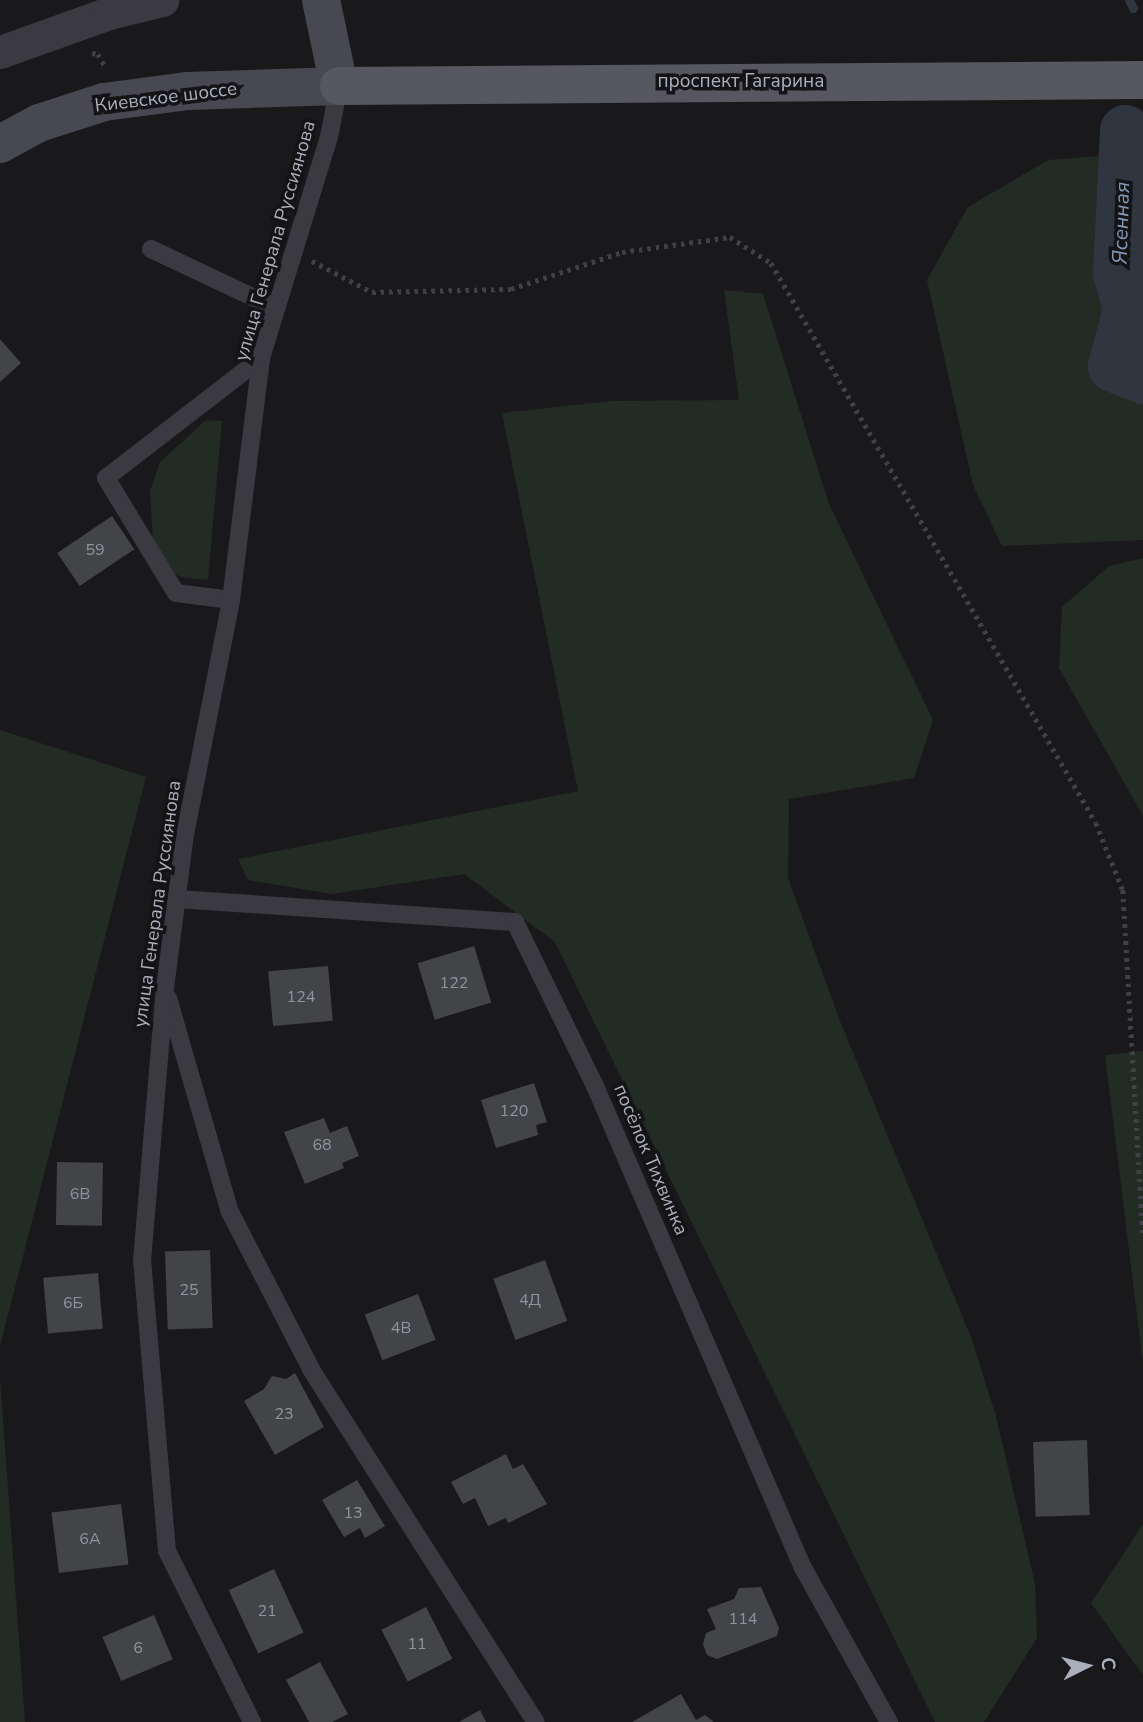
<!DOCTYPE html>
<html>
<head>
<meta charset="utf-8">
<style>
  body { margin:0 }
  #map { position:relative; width:1143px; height:1722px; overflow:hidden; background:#19191b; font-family:"Nunito Sans",sans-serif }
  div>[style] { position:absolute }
  .green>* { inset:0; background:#232b25 }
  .stream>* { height:9px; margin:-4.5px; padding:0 4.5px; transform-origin:4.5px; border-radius:4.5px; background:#2f363f }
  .river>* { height:51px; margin:-25.5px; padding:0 25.5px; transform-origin:25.5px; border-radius:25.5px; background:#2f363f }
  .building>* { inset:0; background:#434448; transform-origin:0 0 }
  .path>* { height:4.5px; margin-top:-2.25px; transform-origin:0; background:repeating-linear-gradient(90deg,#404147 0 3.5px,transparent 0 8.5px) }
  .lane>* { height:18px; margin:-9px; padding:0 9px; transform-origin:9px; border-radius:9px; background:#3a3a40 }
  .street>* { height:33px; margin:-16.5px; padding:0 16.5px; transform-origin:16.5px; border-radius:16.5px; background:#3a3a40 }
  .secondary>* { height:38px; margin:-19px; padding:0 19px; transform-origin:19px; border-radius:19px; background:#484950 }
  .primary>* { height:38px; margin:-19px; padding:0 19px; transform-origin:19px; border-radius:19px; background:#56575f }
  span { translate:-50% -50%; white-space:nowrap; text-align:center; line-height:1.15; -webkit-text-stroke:7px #141416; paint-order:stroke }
  .number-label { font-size:16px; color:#91949e }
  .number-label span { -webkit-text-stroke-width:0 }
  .street-label { font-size:19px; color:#abafbb }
  .water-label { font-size:21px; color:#8399b5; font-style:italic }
  .north { position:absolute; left:1052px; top:1631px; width:70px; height:70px; -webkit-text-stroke:5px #141416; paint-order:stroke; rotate:84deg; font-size:19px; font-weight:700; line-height:28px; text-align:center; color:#abafbb }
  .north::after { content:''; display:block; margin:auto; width:24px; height:32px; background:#abafbb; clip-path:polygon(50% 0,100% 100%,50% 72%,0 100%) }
</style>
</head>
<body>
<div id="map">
  <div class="green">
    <i style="clip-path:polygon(1128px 154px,1143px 176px,1143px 540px,1002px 546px,973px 485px,927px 280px,968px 207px,1048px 160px)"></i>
    <i style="clip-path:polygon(724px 290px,763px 294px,829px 504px,933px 720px,914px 778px,789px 799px,788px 878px,840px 1021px,971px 1337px,996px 1416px,1035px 1584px,1037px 1638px,984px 1722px,935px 1722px,555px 942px,464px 874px,332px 894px,248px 880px,238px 859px,578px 791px,502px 413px,612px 401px,739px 400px)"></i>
    <i style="clip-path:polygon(206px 420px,222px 421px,208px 580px,181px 577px,167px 570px,153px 540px,150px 491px,160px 462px)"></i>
    <i style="clip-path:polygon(1143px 558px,1143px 816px,1059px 668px,1062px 607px,1109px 566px)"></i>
    <i style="clip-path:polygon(0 730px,146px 777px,0 1346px)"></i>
    <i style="clip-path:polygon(1143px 1051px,1143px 1364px,1105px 1055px)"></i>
    <i style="clip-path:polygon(0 1378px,25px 1722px,0 1722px)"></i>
    <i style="clip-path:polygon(1143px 1524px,1143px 1675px,1091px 1603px)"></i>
  </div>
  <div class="stream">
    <i style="left:1129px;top:0;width:9px;rotate:63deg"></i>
  </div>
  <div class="river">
    <i style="left:1125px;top:130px;width:142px;rotate:92.8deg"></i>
    <i style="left:1118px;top:272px;width:38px;rotate:75deg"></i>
    <i style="left:1128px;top:309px;width:59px;rotate:104.7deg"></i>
    <i style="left:1113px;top:366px;width:32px;rotate:22deg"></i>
  </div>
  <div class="building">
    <i style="clip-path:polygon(0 339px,21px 363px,0 382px)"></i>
    <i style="left:112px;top:516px;width:40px;height:66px;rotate:56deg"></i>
    <i style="left:474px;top:946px;width:59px;height:59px;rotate:73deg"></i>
    <i style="left:328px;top:966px;width:55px;height:60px;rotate:85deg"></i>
    <i style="clip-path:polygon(534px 1083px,547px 1122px,536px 1125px,538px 1135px,496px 1148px,481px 1100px)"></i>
    <i style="clip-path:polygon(324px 1118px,330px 1133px,347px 1126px,359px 1156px,342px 1163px,344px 1168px,305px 1184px,284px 1132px)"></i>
    <i style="left:57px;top:1162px;width:46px;height:63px;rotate:1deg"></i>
    <i style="left:210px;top:1250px;width:78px;height:45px;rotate:88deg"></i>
    <i style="left:545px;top:1260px;width:65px;height:55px;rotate:70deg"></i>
    <i style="left:98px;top:1273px;width:56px;height:55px;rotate:85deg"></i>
    <i style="left:418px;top:1294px;width:49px;height:57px;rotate:69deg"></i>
    <i style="clip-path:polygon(295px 1373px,324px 1427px,275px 1455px,244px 1401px,264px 1389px,272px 1376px,286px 1379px)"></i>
    <i style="left:1087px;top:1440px;width:75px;height:54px;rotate:88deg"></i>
    <i style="clip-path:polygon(506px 1454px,513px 1469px,523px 1464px,547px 1504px,508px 1523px,506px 1518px,488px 1526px,475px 1498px,463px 1504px,451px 1482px)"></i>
    <i style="clip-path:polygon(357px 1480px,385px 1526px,365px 1538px,360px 1528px,344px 1537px,322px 1500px)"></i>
    <i style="left:121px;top:1504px;width:61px;height:70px;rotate:83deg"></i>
    <i style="left:274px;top:1569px;width:70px;height:50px;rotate:65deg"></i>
    <i style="clip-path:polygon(761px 1587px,779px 1628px,777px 1636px,717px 1659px,707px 1655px,703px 1644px,706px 1633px,716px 1629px,707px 1609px,734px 1599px,739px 1588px)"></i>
    <i style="left:426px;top:1607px;width:58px;height:50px;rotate:63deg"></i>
    <i style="left:154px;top:1615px;width:48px;height:56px;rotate:67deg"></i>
    <i style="clip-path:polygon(320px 1662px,348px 1714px,332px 1722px,309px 1722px,286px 1680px)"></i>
    <i style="clip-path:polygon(681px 1694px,696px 1720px,705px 1715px,714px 1722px,632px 1722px)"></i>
    <i style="clip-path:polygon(480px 1710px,486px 1722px,459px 1722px)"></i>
  </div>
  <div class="path">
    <i style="left:92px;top:53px;width:6px;rotate:9deg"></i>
    <i style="left:98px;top:54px;width:16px;rotate:60deg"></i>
    <i style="left:312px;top:261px;width:68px;rotate:27.3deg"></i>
    <i style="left:372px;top:292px;width:139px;rotate:-1.2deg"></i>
    <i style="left:511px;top:289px;width:117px;rotate:-18.4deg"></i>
    <i style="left:622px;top:252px;width:109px;rotate:-7.9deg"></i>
    <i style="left:730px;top:237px;width:49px;rotate:32.4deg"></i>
    <i style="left:771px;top:263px;width:647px;rotate:59.87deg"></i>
    <i style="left:1096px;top:823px;width:72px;rotate:68.1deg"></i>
    <i style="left:1123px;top:890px;width:347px;rotate:86.7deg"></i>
  </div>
  <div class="lane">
    <i style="left:151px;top:249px;width:138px;rotate:25.3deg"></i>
    <i style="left:231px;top:600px;width:55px;rotate:-172.7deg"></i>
    <i style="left:176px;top:593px;width:135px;rotate:-121.3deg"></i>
    <i style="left:106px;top:478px;width:196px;rotate:-37.7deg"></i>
    <i style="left:177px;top:899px;width:339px;rotate:3.9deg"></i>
    <i style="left:515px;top:922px;width:182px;rotate:64deg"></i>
    <i style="left:595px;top:1086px;width:523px;rotate:66.67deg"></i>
    <i style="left:802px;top:1566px;width:179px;rotate:60.9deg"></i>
    <i style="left:168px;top:998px;width:221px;rotate:73.9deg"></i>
    <i style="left:229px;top:1210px;width:181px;rotate:62.7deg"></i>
    <i style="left:312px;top:1371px;width:416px;rotate:57.5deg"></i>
    <i style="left:252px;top:1722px;width:191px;rotate:-116.4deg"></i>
    <i style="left:167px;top:1551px;width:291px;rotate:-94.9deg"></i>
    <i style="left:142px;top:1261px;width:274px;rotate:-85.2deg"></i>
    <i style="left:165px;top:988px;width:154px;rotate:-82.6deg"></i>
    <i style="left:185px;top:835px;width:239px;rotate:-78.9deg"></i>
    <i style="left:231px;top:600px;width:244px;rotate:-82.9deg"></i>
    <i style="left:261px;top:358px;width:231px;rotate:-72.9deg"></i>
    <i style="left:329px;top:137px;width:52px;rotate:-78.9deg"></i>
  </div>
  <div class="street">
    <i style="left:0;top:52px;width:116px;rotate:-19.7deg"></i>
    <i style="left:109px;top:13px;width:55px;rotate:-13.8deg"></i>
  </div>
  <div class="secondary">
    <i style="left:0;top:144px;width:44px;rotate:-28.3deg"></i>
    <i style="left:39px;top:123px;width:68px;rotate:-17.9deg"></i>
    <i style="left:104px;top:102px;width:85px;rotate:-7.5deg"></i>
    <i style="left:188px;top:91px;width:151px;rotate:-1.9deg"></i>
    <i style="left:339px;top:86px;width:88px;rotate:-101.8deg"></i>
  </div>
  <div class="primary">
    <i style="left:339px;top:86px;width:804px;rotate:-0.43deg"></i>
  </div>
  <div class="number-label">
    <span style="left:95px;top:550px">59</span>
    <span style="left:454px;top:983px">122</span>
    <span style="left:301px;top:997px">124</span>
    <span style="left:514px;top:1111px">120</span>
    <span style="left:322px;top:1145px">68</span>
    <span style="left:80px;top:1194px">6В</span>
    <span style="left:189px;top:1290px">25</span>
    <span style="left:530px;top:1300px">4Д</span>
    <span style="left:73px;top:1303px">6Б</span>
    <span style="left:401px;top:1328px">4В</span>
    <span style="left:284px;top:1414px">23</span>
    <span style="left:353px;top:1513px">13</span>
    <span style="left:90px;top:1539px">6А</span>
    <span style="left:267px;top:1611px">21</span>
    <span style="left:743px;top:1619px">114</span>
    <span style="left:417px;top:1644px">11</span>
    <span style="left:138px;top:1648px">6</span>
  </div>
  <div class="street-label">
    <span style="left:741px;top:82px">проспект Гагарина</span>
    <span style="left:166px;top:98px;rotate:-7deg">Киевское шоссе</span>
    <span style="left:276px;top:241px;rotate:-74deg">улица Генерала Руссиянова</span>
    <span style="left:158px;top:904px;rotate:-82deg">улица Генерала Руссиянова</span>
    <span style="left:650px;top:1160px;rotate:67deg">посёлок Тихвинка</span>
  </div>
  <div class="water-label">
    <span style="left:1121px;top:223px;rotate:-88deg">Ясенная</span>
  </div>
  <div class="north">С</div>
</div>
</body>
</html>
